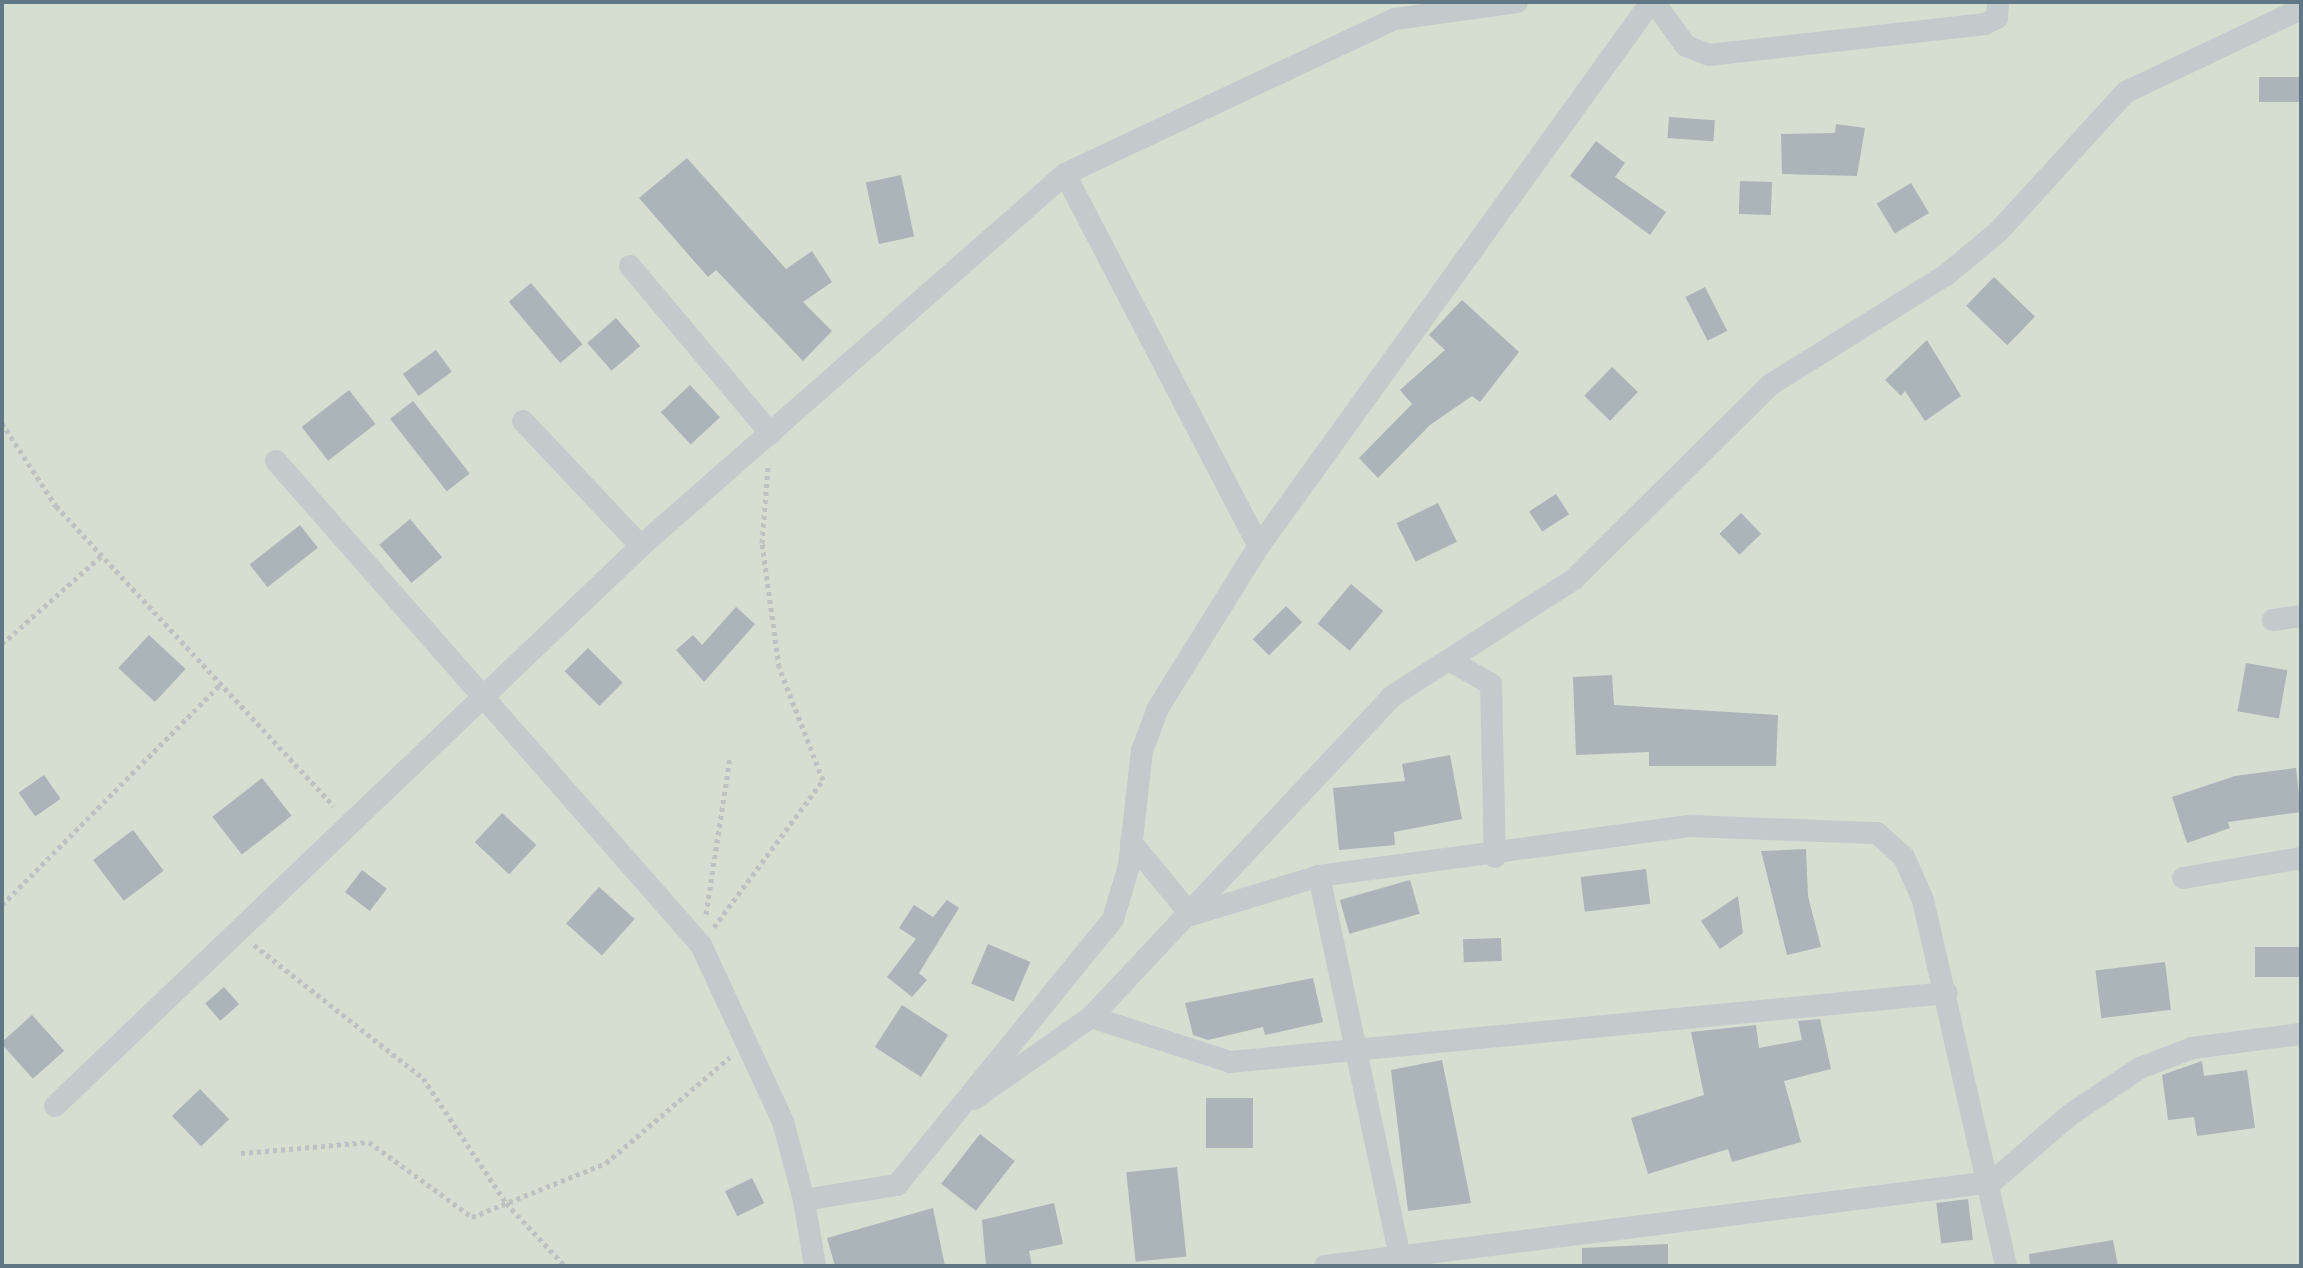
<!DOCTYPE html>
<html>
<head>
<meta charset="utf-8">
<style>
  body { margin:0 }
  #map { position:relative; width:2303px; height:1268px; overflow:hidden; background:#f6f6f1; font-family:Cabin,sans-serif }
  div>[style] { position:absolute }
  .green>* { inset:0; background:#d6ded2; transform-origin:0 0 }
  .building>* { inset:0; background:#abb4b9; transform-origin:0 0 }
  .path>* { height:5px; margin-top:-2.5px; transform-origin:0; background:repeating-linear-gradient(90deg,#bec0c2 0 4px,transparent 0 8px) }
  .minor>* { height:22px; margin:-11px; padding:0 11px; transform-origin:11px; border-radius:11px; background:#c4c9cb }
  span { translate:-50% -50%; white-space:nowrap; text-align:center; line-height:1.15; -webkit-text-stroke:8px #fff; paint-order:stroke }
  .frame { position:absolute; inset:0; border:4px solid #627785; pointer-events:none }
</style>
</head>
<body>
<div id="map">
  <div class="green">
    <i style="left:2px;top:2px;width:2299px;height:1264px"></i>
  </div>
  <div class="building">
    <i style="left:2301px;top:77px;width:25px;height:42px;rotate:90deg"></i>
    <i style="left:1669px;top:117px;width:46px;height:21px;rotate:4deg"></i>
    <i style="clip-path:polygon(1836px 124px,1865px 128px,1857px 176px,1782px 174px,1781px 134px,1835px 133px)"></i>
    <i style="clip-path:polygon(1596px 141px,1625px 163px,1615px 177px,1666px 212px,1650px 235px,1570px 176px)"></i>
    <i style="clip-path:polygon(687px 158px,786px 269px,812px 251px,832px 282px,803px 302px,832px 331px,803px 361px,716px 270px,708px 277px,639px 198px)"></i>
    <i style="left:901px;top:175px;width:63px;height:36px;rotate:78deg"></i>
    <i style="left:1740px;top:181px;width:32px;height:33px;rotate:2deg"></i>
    <i style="left:1911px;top:183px;width:35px;height:40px;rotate:59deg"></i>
    <i style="left:1994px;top:277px;width:57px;height:40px;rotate:44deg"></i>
    <i style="left:531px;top:283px;width:80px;height:29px;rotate:50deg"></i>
    <i style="left:1705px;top:287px;width:49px;height:22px;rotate:63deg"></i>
    <i style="clip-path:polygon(1462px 300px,1519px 352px,1480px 402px,1472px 396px,1430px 425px,1378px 478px,1359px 458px,1412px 404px,1400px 390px,1445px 350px,1429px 335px)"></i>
    <i style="left:616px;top:318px;width:37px;height:38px;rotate:49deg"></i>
    <i style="clip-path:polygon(1927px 340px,1961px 396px,1925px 421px,1905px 391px,1901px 396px,1885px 380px)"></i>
    <i style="left:436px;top:350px;width:27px;height:41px;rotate:54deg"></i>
    <i style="left:1612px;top:367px;width:36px;height:40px;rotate:44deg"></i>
    <i style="left:690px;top:385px;width:44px;height:40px;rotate:47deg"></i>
    <i style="left:349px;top:390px;width:43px;height:60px;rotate:52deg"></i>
    <i style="left:413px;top:401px;width:92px;height:29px;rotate:52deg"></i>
    <i style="left:1556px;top:494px;width:24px;height:32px;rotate:57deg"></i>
    <i style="left:1438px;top:503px;width:43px;height:46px;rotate:64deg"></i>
    <i style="left:1741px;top:513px;width:29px;height:30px;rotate:46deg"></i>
    <i style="left:410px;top:519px;width:50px;height:40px;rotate:50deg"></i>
    <i style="left:300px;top:525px;width:29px;height:64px;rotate:52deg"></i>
    <i style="left:1351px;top:584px;width:42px;height:52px;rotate:40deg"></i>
    <i style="left:1286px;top:606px;width:23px;height:47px;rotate:45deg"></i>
    <i style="clip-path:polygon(736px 607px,755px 624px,704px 682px,676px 650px,693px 635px,702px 645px)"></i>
    <i style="left:149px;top:635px;width:50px;height:45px;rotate:43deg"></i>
    <i style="left:588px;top:648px;width:49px;height:33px;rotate:45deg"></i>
    <i style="left:2246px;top:663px;width:42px;height:49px;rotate:10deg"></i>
    <i style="clip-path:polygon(1612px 675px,1614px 705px,1778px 715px,1776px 766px,1649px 766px,1649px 752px,1576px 755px,1573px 677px)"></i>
    <i style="clip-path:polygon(1450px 755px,1462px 819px,1394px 832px,1395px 845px,1339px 850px,1333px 788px,1405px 781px,1402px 764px)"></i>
    <i style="clip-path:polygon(2296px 768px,2301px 812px,2228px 822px,2230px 828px,2187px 843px,2172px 797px,2235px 776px)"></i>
    <i style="left:44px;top:775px;width:29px;height:31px;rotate:55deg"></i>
    <i style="left:262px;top:778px;width:48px;height:63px;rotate:52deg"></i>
    <i style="left:502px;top:813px;width:47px;height:40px;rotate:43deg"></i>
    <i style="left:133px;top:830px;width:51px;height:50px;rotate:53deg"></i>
    <i style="clip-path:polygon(1806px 849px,1808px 896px,1821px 947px,1787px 955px,1761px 851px)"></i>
    <i style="left:1646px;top:869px;width:35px;height:66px;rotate:83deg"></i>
    <i style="left:362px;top:870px;width:31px;height:28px;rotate:37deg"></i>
    <i style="left:1410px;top:880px;width:35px;height:73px;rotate:74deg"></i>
    <i style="left:599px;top:887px;width:48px;height:49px;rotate:42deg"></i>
    <i style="clip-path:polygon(1738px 896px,1743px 933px,1720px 949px,1701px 921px)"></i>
    <i style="clip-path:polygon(947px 900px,959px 908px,919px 973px,927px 980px,912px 997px,887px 977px,916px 939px,899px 928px,914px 905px,933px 917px)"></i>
    <i style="left:1501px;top:938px;width:23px;height:38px;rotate:88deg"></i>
    <i style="left:988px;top:944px;width:46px;height:43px;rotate:23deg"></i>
    <i style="left:2301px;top:947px;width:30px;height:46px;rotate:90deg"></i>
    <i style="left:2165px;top:962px;width:48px;height:70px;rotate:83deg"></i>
    <i style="clip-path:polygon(1313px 978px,1323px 1022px,1265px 1035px,1263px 1027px,1208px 1040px,1193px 1035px,1185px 1003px)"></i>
    <i style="left:224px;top:987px;width:23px;height:25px;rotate:49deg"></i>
    <i style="left:902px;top:1005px;width:55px;height:50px;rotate:33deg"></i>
    <i style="left:32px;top:1015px;width:48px;height:42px;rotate:48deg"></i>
    <i style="clip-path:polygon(1820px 1019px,1831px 1069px,1784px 1081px,1801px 1142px,1732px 1162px,1728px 1149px,1648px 1174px,1631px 1118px,1704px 1095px,1691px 1032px,1756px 1025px,1759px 1048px,1802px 1040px,1798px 1021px)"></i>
    <i style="clip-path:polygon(1442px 1060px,1471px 1203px,1408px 1211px,1391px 1070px)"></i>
    <i style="clip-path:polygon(2202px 1061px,2204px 1076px,2247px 1070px,2255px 1128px,2197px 1136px,2194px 1117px,2168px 1120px,2162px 1075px)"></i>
    <i style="left:200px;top:1089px;width:42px;height:39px;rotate:46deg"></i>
    <i style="left:1206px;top:1098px;width:47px;height:50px"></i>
    <i style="left:980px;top:1134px;width:44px;height:63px;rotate:38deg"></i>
    <i style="left:1177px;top:1167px;width:90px;height:51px;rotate:84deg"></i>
    <i style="left:752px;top:1178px;width:28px;height:30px;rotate:64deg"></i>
    <i style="left:1968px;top:1199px;width:41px;height:32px;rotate:83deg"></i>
    <i style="clip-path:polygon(1054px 1203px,1063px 1244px,1029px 1251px,1032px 1266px,986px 1266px,982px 1220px)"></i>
    <i style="clip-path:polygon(933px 1208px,945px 1266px,835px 1266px,827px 1238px)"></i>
    <i style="clip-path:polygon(2113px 1240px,2118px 1266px,2030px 1266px,2029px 1254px)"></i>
    <i style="clip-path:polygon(1668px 1244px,1668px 1266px,1582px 1266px,1582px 1248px)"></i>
  </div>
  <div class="path">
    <i style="left:2px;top:423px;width:99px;rotate:57deg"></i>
    <i style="left:56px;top:506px;width:409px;rotate:47.2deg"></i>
    <i style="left:2px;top:644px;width:132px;rotate:-41.6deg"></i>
    <i style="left:2px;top:905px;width:310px;rotate:-45.3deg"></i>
    <i style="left:706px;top:914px;width:159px;rotate:-81.3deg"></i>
    <i style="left:714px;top:927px;width:183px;rotate:-53.4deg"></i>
    <i style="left:823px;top:780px;width:121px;rotate:-111.3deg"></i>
    <i style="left:779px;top:667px;width:125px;rotate:-97.8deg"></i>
    <i style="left:762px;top:543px;width:76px;rotate:-85.5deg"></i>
    <i style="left:254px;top:945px;width:215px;rotate:38.2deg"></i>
    <i style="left:423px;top:1078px;width:150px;rotate:56.4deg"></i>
    <i style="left:506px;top:1203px;width:86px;rotate:46.9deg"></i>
    <i style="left:241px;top:1153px;width:128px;rotate:-4.9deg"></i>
    <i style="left:369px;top:1142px;width:127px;rotate:36.1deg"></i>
    <i style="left:472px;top:1217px;width:144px;rotate:-21.9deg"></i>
    <i style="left:606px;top:1163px;width:163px;rotate:-40.5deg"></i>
  </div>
  <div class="minor">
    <i style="left:1654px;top:2px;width:54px;rotate:54deg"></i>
    <i style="left:1686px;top:46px;width:25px;rotate:21deg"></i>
    <i style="left:1709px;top:55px;width:278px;rotate:-6.4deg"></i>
    <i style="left:1985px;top:24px;width:13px;rotate:-27deg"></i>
    <i style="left:1997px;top:18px;width:16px;rotate:-86deg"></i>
    <i style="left:1065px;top:174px;width:420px;rotate:62.5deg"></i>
    <i style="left:630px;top:266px;width:219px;rotate:50deg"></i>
    <i style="left:523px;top:421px;width:172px;rotate:46.7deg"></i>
    <i style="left:276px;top:461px;width:644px;rotate:48.71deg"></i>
    <i style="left:701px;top:945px;width:195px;rotate:65.1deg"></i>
    <i style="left:783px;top:1122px;width:81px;rotate:74.9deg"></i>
    <i style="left:2273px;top:620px;width:28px;rotate:-8deg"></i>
    <i style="left:1454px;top:663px;width:43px;rotate:29.6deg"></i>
    <i style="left:1491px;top:684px;width:173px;rotate:88.7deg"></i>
    <i style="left:1131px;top:842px;width:94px;rotate:50.6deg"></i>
    <i style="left:1191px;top:915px;width:134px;rotate:-16.9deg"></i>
    <i style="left:1319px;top:876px;width:399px;rotate:78deg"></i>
    <i style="left:1319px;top:876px;width:375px;rotate:-7.7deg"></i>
    <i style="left:1691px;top:826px;width:186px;rotate:2.2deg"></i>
    <i style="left:1877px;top:833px;width:36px;rotate:42deg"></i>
    <i style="left:1904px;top:857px;width:47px;rotate:66.2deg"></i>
    <i style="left:1923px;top:900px;width:375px;rotate:77.2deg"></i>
    <i style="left:2183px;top:878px;width:120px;rotate:-9.6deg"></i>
    <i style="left:1091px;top:1017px;width:146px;rotate:17.9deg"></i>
    <i style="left:1230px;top:1062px;width:720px;rotate:-5.5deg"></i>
    <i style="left:974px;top:1099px;width:143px;rotate:-35deg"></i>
    <i style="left:1091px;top:1017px;width:439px;rotate:-46.8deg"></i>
    <i style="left:1391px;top:697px;width:218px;rotate:-32.8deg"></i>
    <i style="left:1574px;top:579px;width:276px;rotate:-44.7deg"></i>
    <i style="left:1770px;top:385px;width:208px;rotate:-32deg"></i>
    <i style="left:1946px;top:275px;width:67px;rotate:-39.6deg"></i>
    <i style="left:1998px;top:232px;width:190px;rotate:-47.6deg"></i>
    <i style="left:2126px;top:92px;width:194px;rotate:-25.4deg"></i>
    <i style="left:55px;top:1106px;width:811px;rotate:-43.7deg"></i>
    <i style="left:641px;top:546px;width:564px;rotate:-41.26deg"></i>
    <i style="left:1065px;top:174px;width:365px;rotate:-25.2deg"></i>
    <i style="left:1395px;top:19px;width:123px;rotate:-7.9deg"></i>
    <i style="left:815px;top:1266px;width:67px;rotate:-99.5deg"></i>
    <i style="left:804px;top:1200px;width:94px;rotate:-9.2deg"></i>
    <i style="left:897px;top:1185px;width:343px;rotate:-50.9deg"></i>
    <i style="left:1113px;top:919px;width:55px;rotate:-73.2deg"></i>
    <i style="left:1129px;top:866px;width:116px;rotate:-83.6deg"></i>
    <i style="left:1142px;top:751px;width:46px;rotate:-69.6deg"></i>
    <i style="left:1158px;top:708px;width:191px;rotate:-58.1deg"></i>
    <i style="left:1259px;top:546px;width:671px;rotate:-54.22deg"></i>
    <i style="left:1325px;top:1266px;width:672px;rotate:-7.18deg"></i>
    <i style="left:1992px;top:1182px;width:104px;rotate:-40.7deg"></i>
    <i style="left:2071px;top:1114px;width:83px;rotate:-33.7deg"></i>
    <i style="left:2140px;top:1068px;width:56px;rotate:-21deg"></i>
    <i style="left:2192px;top:1048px;width:110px;rotate:-7.3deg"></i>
  </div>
  <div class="frame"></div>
</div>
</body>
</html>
